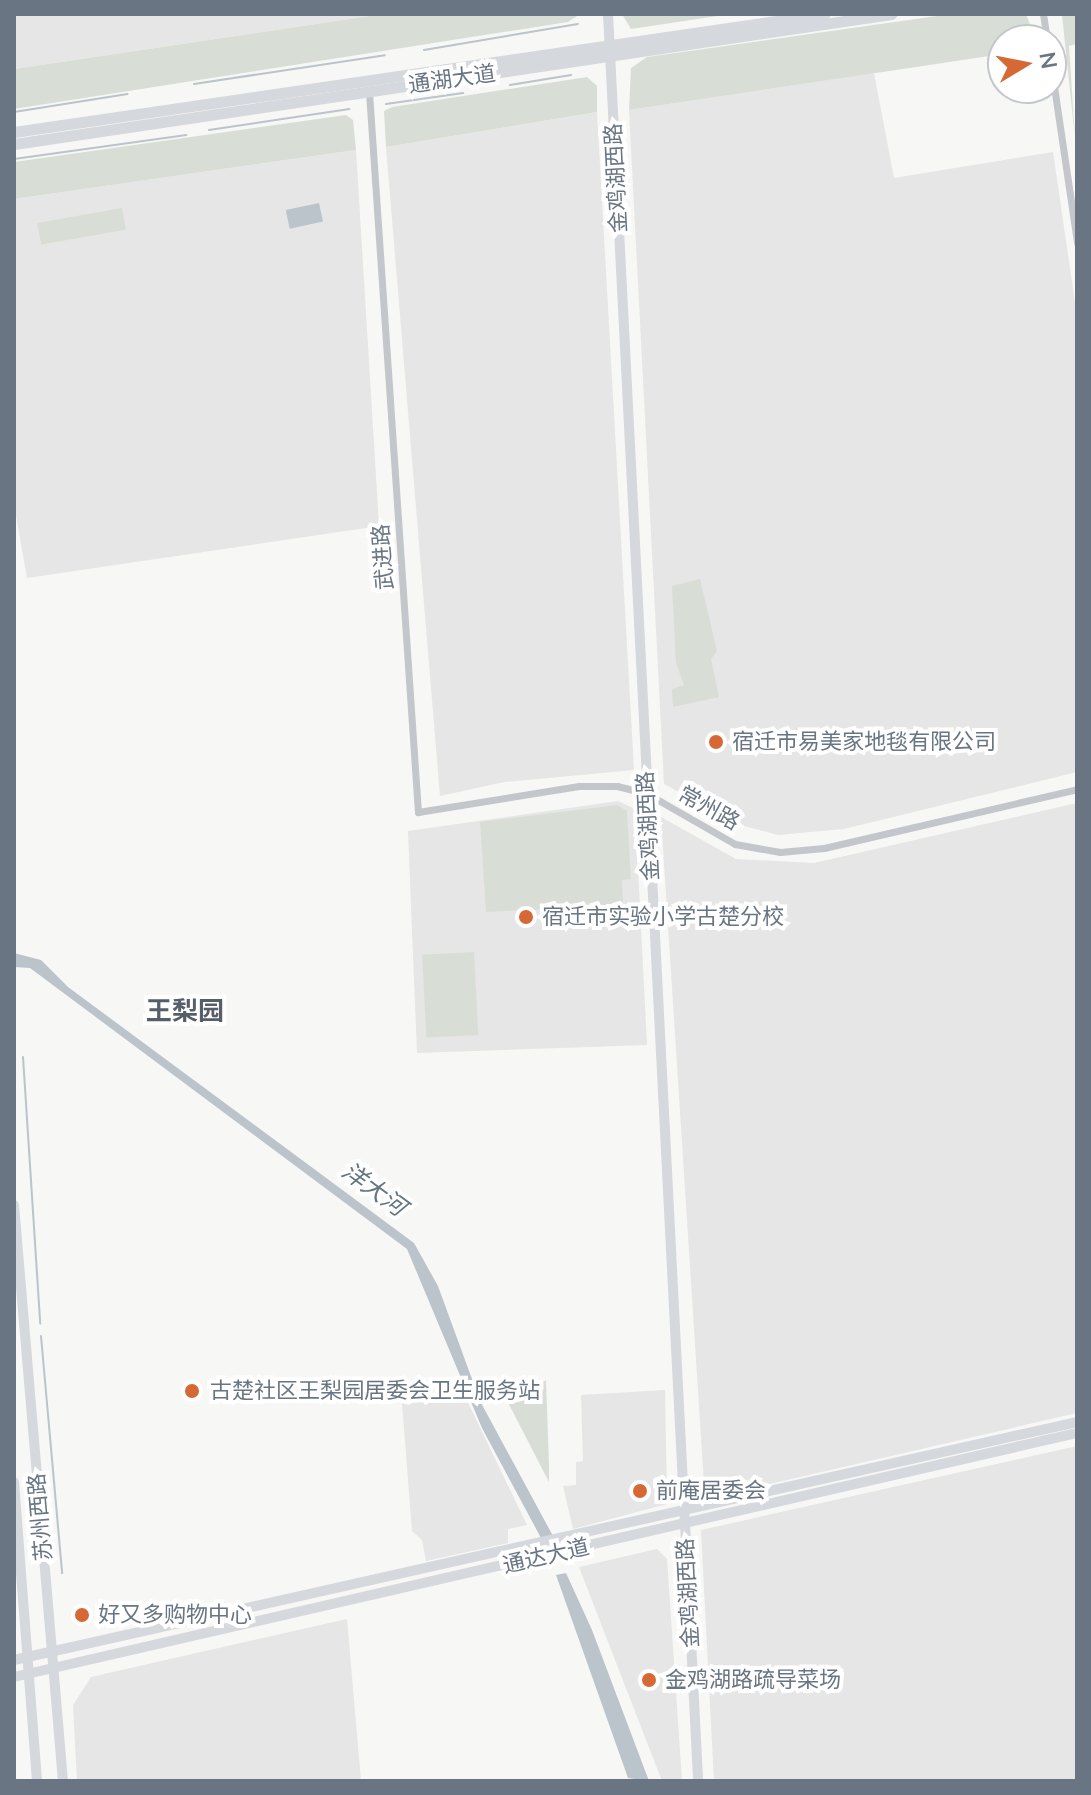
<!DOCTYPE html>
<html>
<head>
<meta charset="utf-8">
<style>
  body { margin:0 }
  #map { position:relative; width:1091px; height:1795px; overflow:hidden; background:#f7f7f5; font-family:Mulish,"Noto Sans SC",sans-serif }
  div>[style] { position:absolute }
  .built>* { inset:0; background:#e5e6e5 }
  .green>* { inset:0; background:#d8ded6; transform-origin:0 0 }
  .water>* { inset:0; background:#bbc4ca; transform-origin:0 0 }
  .stream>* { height:2px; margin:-1px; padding:0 1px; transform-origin:1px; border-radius:1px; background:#bbc4ca }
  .street>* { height:7px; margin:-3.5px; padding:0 3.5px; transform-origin:3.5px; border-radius:3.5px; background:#c3c6ca }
  .secondary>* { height:10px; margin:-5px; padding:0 5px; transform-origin:5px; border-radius:5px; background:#d5d8dc }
  .primary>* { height:11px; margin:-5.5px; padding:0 5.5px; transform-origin:5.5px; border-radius:5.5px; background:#d5d8dc }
  .dots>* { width:22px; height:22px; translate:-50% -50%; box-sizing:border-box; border:4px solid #fff; border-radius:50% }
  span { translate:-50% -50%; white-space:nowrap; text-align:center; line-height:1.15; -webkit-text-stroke:8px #fff; paint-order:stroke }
  .street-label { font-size:22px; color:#697583 }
  .poi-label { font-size:22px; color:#697583 }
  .left { translate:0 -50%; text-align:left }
  .water-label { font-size:24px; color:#64767f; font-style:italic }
  .quarter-label { font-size:26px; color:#565f69; font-weight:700 }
  .frame { position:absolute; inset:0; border:16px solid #697583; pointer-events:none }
  .north { position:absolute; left:987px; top:24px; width:80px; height:80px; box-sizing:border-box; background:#fff; border:2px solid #c3c8cd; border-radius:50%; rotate:80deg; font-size:22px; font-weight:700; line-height:32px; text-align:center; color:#697583 }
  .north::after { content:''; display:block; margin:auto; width:28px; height:36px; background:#d66836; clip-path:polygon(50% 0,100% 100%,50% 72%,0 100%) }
</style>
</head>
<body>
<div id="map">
  <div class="built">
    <i style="clip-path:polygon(14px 14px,383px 14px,14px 69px)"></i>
    <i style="clip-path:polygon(874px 73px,894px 178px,1053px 152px,1077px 316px,1077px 772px,844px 829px,778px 835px,740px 825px,664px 784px,629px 110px)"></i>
    <i style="clip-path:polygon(597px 112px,634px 770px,504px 782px,440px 796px,386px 147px)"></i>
    <i style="clip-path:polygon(356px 150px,379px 526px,27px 578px,14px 504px,14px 199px)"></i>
    <i style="clip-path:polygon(618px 801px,635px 809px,647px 1045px,417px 1053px,408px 831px)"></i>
    <i style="clip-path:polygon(1077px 803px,1077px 1413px,705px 1499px,661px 817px,736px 859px,814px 863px)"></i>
    <i style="clip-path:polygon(461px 1388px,527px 1525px,508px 1529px,508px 1543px,426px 1561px,422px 1540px,412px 1531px,402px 1403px)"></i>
    <i style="clip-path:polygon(665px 1390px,667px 1504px,573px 1529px,563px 1486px,576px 1485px,576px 1462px,583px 1461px,581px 1395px)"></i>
    <i style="clip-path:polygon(1077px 1446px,1077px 1781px,714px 1781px,701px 1530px)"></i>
    <i style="clip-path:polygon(657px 1549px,667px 1559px,682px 1781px,662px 1781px,579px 1567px)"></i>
    <i style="clip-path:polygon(347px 1619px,361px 1781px,77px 1781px,73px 1705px,91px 1677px)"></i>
  </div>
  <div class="green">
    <i style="clip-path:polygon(383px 14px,580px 14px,568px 22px,14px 109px,14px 69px)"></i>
    <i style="clip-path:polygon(622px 14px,731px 14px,631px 29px)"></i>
    <i style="clip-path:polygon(951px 14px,1026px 14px,1036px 40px,1003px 40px,1003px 54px,629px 110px,631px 68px,647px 57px)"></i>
    <i style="clip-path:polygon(1077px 14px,1077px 44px,1069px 46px,1075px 138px,1062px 15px)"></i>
    <i style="clip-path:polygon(587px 77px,597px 86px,597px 112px,386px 147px,384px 111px,392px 107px)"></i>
    <i style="clip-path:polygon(346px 115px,353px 120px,356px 150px,14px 199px,14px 162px)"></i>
    <i style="left:122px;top:208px;width:22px;height:86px;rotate:80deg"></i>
    <i style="clip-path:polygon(700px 579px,717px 651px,711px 659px,719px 697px,673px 707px,672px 689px,684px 685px,676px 663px,672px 586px)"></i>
    <i style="clip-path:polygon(617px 805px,627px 811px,631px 879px,622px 880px,623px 905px,486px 912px,480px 822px)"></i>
    <i style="left:474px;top:952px;width:83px;height:52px;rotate:87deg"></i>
    <i style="clip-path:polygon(546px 1381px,549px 1464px,549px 1482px,498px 1383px)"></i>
  </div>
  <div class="water">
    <i style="left:319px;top:203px;width:19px;height:34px;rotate:78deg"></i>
    <i style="clip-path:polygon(14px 953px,41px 960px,68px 987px,414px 1243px,438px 1286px,480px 1401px,553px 1536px,541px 1538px,482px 1428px,407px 1249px,30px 968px,14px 967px)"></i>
    <i style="clip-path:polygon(566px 1573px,592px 1630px,649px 1781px,628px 1778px,556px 1575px)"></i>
  </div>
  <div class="stream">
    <i style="left:424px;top:50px;width:156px;rotate:-9.6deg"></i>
    <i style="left:194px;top:84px;width:193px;rotate:-8.6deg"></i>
    <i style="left:510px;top:85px;width:62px;rotate:-9.3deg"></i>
    <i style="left:386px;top:104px;width:78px;rotate:-8.1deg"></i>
    <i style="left:14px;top:112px;width:115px;rotate:-9deg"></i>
    <i style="left:209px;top:130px;width:142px;rotate:-8.5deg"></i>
    <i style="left:14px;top:159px;width:174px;rotate:-7.9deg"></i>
    <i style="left:23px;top:1057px;width:267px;rotate:86.3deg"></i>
    <i style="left:41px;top:1336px;width:238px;rotate:84.9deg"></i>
  </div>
  <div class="street">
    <i style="left:1043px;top:14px;width:26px;rotate:81deg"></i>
    <i style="left:1051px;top:66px;width:179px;rotate:81.6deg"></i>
    <i style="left:369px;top:92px;width:722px;rotate:86.11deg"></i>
    <i style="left:418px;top:812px;width:163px;rotate:-9.2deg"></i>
    <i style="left:579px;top:786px;width:38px"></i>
    <i style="left:617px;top:786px;width:30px;rotate:14deg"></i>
    <i style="left:646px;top:793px;width:103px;rotate:29.8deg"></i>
    <i style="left:735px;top:844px;width:46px;rotate:10.1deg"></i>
    <i style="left:780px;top:852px;width:44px;rotate:-5.2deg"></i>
    <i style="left:824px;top:848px;width:260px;rotate:-13.1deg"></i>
  </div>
  <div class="secondary">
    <i style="left:608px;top:14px;width:1769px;rotate:87.08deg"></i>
    <i style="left:14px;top:1205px;width:578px;rotate:85.14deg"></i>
    <i style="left:14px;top:1482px;width:300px;rotate:85.6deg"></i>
    <i style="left:14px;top:1660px;width:1089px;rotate:-12.62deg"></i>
    <i style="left:14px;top:1677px;width:1091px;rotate:-12.93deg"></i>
  </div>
  <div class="primary">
    <i style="left:14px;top:132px;width:819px;rotate:-8.29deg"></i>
    <i style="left:14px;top:144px;width:887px;rotate:-8.43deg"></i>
  </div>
  <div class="dots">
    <i style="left:716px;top:742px;background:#d66836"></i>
    <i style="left:526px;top:917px;background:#d66836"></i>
    <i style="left:192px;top:1391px;background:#d66836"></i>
    <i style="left:640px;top:1491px;background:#d66836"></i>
    <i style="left:82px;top:1615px;background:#d66836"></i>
    <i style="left:649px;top:1680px;background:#d66836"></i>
  </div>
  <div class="street-label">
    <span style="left:452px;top:79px;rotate:-8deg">通湖大道</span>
    <span style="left:616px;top:178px;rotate:-93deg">金鸡湖西路</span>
    <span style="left:383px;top:557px;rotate:-94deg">武进路</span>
    <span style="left:709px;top:808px;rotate:29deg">常州路</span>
    <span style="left:648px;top:826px;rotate:-93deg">金鸡湖西路</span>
    <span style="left:40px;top:1517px;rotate:-95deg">苏州西路</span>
    <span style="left:546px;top:1556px;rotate:-13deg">通达大道</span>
    <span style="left:688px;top:1593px;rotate:-93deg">金鸡湖西路</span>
  </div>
  <div class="poi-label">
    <span class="left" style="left:732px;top:742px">宿迁市易美家地毯有限公司</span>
    <span class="left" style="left:542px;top:917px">宿迁市实验小学古楚分校</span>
    <span class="left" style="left:210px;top:1391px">古楚社区王梨园居委会卫生服务站</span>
    <span class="left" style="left:656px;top:1491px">前庵居委会</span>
    <span class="left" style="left:98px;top:1615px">好又多购物中心</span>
    <span class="left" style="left:665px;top:1680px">金鸡湖路疏导菜场</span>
  </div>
  <div class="water-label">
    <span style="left:374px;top:1189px;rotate:36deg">洋大河</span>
  </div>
  <div class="quarter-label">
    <span style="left:185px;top:1011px">王梨园</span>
  </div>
  <div class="frame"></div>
  <div class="north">N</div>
</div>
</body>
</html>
